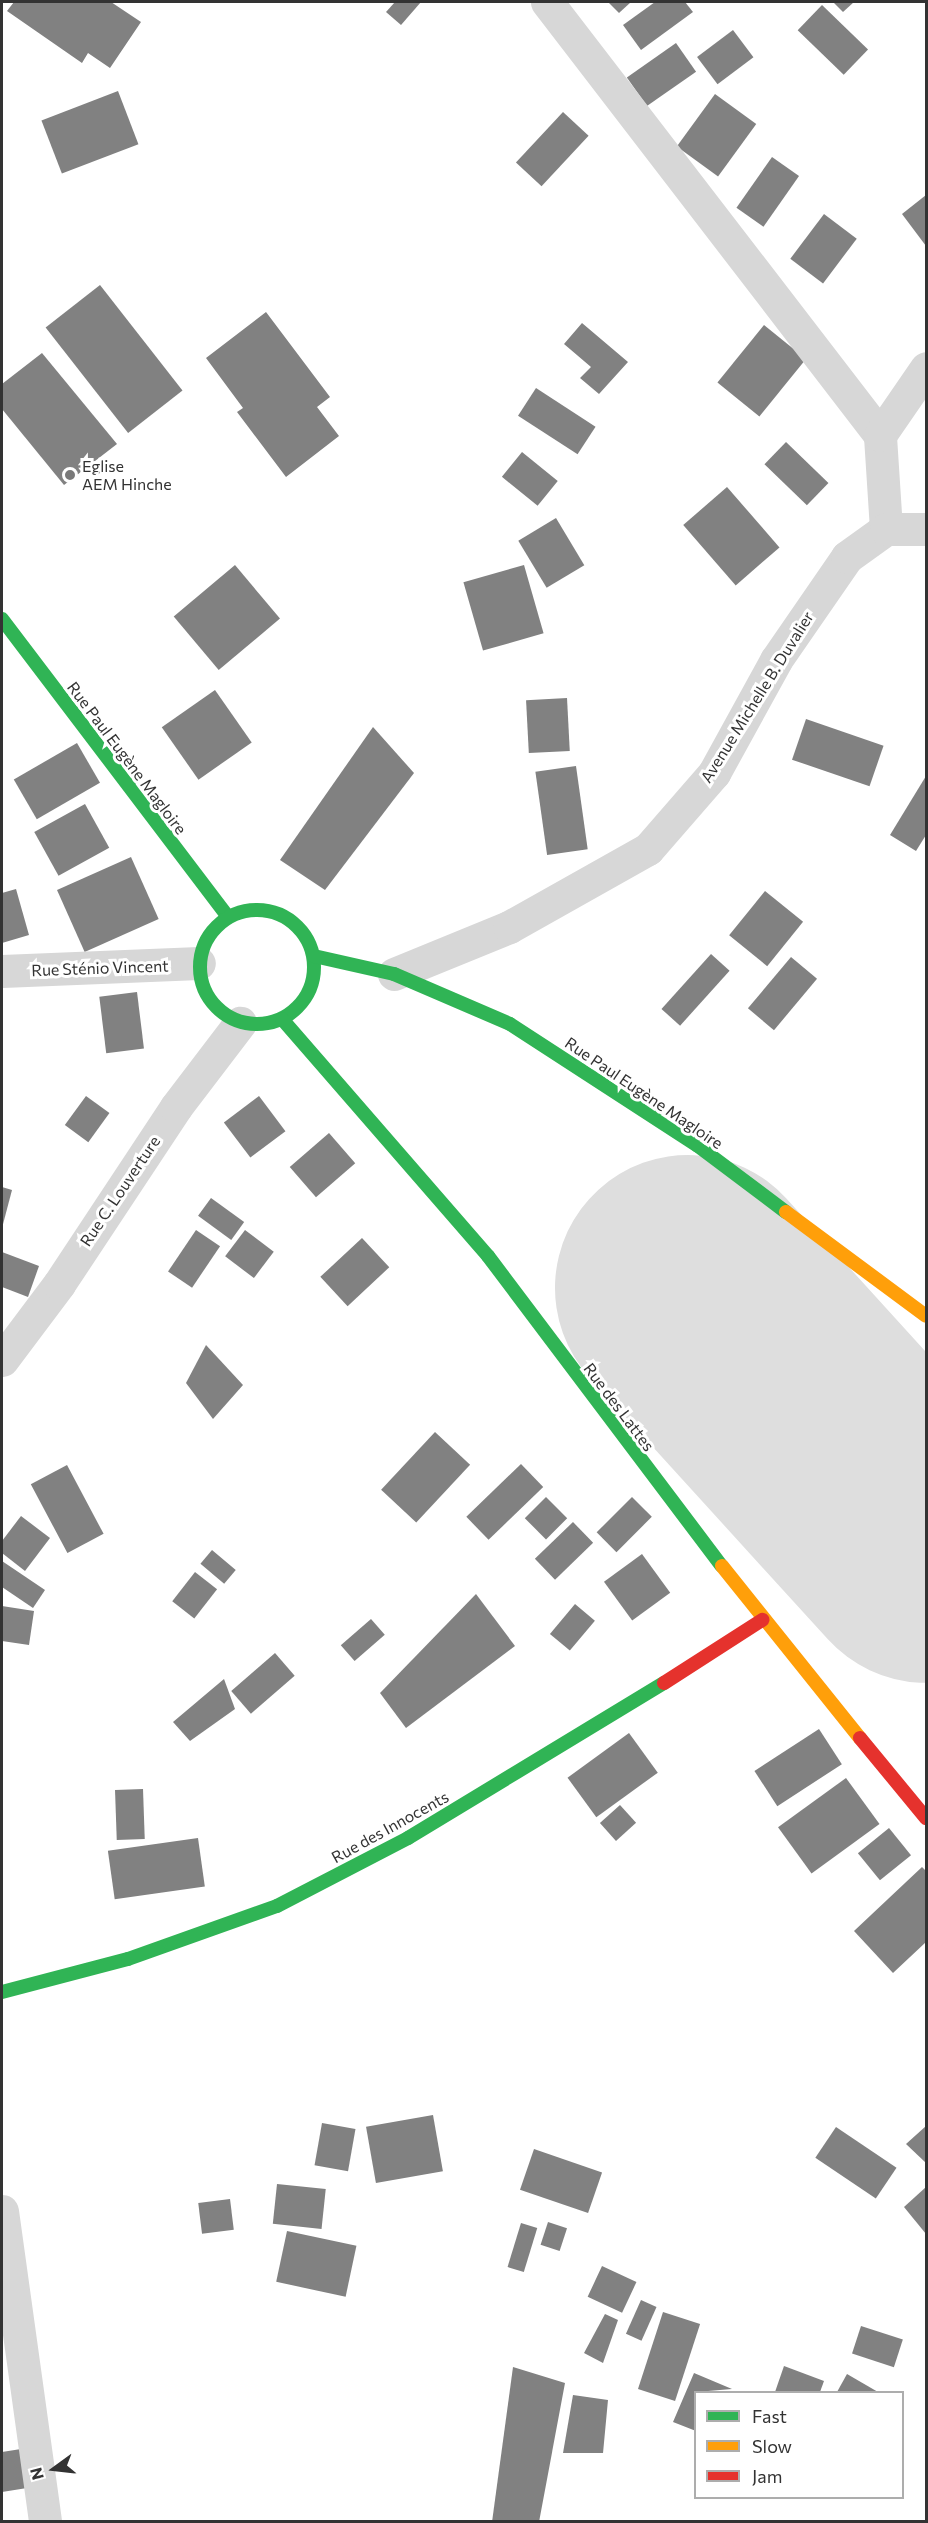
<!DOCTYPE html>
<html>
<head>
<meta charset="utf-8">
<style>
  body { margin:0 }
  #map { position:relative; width:928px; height:2523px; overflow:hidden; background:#fff; font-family:Commissioner,sans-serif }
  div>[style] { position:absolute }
  .runway>* { height:266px; margin:-133px; padding:0 133px; transform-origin:133px; border-radius:133px; background:#dedede }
  .building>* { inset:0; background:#818181; transform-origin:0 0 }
  .street>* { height:33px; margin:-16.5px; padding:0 16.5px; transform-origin:16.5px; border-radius:16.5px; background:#d7d7d7 }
  .fast>* { height:14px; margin:-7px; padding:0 7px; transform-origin:7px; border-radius:7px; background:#30b455 }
  .fast>.ring { margin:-7px; padding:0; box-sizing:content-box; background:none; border:14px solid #30b455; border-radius:50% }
  .slow>* { height:14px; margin:-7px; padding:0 7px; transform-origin:7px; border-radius:7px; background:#ff9f0a }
  .jam>* { height:14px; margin:-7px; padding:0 7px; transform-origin:7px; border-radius:7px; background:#e5322d }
  .dots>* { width:16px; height:16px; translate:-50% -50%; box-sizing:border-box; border:3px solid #fff; border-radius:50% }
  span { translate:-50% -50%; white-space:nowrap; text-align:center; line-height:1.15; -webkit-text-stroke:6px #fff; paint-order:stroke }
  .poi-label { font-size:16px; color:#333 }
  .left { translate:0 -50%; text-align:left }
  .street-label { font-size:16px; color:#333 }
  .frame { position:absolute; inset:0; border:3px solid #333; pointer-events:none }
  .legend { position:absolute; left:694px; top:2391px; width:210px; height:108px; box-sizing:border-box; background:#fff; border:2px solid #adadad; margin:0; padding:8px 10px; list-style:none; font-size:18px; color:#333 }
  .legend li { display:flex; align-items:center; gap:12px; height:30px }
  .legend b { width:30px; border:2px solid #adadad }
  .north { position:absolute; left:24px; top:2439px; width:60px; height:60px; -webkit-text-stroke:4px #fff; paint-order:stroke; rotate:255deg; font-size:16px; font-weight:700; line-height:24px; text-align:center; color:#333 }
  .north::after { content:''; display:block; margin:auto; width:21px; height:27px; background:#333; clip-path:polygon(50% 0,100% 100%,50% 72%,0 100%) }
</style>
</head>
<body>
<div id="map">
  <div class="runway">
    <i style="left:688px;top:1288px;width:354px;rotate:47.7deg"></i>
  </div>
  <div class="building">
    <i style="clip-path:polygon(14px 2px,111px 2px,141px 22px,110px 68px,88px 53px,82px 63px,7px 11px)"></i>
    <i style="clip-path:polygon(395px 2px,421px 2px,401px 25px,386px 12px)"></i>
    <i style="clip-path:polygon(608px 2px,631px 2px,619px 13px)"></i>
    <i style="clip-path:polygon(655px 2px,685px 2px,693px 12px,641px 50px,623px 25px)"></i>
    <i style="clip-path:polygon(833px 2px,854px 2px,843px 12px)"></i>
    <i style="left:822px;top:5px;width:64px;height:35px;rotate:44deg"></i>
    <i style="left:733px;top:30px;width:34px;height:45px;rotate:53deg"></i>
    <i style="left:676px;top:43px;width:35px;height:60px;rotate:55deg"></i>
    <i style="left:118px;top:91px;width:57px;height:82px;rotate:69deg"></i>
    <i style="left:715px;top:94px;width:51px;height:65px;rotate:36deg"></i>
    <i style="left:563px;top:112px;width:35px;height:69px;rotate:43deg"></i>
    <i style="left:772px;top:157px;width:33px;height:62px;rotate:35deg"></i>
    <i style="clip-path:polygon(926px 195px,926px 246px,902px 214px)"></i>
    <i style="left:824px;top:214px;width:41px;height:56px;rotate:37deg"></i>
    <i style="left:100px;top:285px;width:134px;height:69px;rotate:52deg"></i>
    <i style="clip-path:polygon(266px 312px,330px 397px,317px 407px,339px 436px,286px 477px,237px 412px,243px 408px,206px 358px)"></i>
    <i style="clip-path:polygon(582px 323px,628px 362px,599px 394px,580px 378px,591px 367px,564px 344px)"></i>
    <i style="left:764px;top:325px;width:54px;height:74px;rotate:39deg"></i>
    <i style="clip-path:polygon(42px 353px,117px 444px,64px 485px,2px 409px,2px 384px)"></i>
    <i style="left:536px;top:388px;width:71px;height:33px;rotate:33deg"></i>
    <i style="left:786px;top:442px;width:59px;height:31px;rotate:44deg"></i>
    <i style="left:522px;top:452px;width:46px;height:32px;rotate:39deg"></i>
    <i style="left:727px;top:487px;width:80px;height:58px;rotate:49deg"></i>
    <i style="left:556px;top:518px;width:55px;height:44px;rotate:59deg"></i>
    <i style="left:235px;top:565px;width:70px;height:80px;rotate:50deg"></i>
    <i style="left:524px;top:565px;width:71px;height:63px;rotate:74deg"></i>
    <i style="left:215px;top:690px;width:64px;height:65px;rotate:55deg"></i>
    <i style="left:567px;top:698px;width:53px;height:41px;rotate:87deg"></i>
    <i style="left:806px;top:719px;width:82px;height:43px;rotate:19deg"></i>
    <i style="clip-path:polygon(373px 727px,414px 773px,325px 890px,280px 860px)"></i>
    <i style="left:77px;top:743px;width:46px;height:73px;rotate:60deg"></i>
    <i style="left:576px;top:766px;width:84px;height:41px;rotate:82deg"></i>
    <i style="clip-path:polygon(926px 776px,926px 835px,916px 851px,890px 835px)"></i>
    <i style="left:85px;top:804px;width:50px;height:58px;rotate:61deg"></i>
    <i style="left:131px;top:857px;width:68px;height:81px;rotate:66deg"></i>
    <i style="clip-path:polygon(16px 889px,29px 935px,2px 943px,2px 893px)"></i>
    <i style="left:765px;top:891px;width:49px;height:57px;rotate:39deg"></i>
    <i style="left:711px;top:954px;width:25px;height:74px;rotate:42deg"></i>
    <i style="left:791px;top:957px;width:34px;height:67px;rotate:40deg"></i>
    <i style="left:137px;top:992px;width:57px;height:38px;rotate:83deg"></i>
    <i style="left:86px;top:1096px;width:29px;height:36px;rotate:36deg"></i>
    <i style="left:259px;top:1096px;width:44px;height:44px;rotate:53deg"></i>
    <i style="left:329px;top:1133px;width:40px;height:52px;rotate:49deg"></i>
    <i style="clip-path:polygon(2px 1187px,12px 1190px,2px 1228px)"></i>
    <i style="left:211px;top:1198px;width:41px;height:22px;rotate:36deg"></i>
    <i style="left:196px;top:1230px;width:29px;height:50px;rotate:34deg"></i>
    <i style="left:245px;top:1230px;width:36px;height:33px;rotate:37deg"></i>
    <i style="left:362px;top:1238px;width:40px;height:57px;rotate:47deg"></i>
    <i style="clip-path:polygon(2px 1252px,39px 1266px,28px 1297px,2px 1287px)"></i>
    <i style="clip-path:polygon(206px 1345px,243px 1385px,213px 1419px,186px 1383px)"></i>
    <i style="left:435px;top:1432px;width:48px;height:79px;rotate:43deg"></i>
    <i style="left:521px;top:1464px;width:32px;height:76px;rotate:46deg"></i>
    <i style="left:67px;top:1465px;width:78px;height:41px;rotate:62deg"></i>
    <i style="left:546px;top:1497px;width:30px;height:30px;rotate:45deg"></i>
    <i style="left:632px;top:1497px;width:28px;height:50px;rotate:45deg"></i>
    <i style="clip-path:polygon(21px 1516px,50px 1538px,25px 1571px,2px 1553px,2px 1541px)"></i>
    <i style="left:573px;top:1522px;width:29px;height:53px;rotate:46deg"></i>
    <i style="left:212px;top:1550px;width:31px;height:18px;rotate:40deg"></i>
    <i style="left:642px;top:1554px;width:48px;height:47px;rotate:54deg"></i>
    <i style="clip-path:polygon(2px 1561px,45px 1590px,33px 1608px,2px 1587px)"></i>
    <i style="left:195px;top:1572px;width:28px;height:37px;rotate:38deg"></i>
    <i style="clip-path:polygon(476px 1594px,515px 1646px,406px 1728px,380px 1693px)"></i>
    <i style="left:575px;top:1604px;width:26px;height:39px;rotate:40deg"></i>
    <i style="clip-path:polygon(2px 1606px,34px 1611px,29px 1645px,2px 1641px)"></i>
    <i style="left:371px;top:1619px;width:21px;height:40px;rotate:49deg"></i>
    <i style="left:275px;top:1653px;width:30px;height:58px;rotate:49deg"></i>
    <i style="clip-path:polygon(224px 1679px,235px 1709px,190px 1741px,173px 1722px)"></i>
    <i style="left:819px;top:1729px;width:42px;height:77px;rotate:57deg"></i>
    <i style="left:629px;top:1733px;width:49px;height:76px;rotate:54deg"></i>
    <i style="left:846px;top:1778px;width:57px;height:84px;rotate:54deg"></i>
    <i style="left:143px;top:1789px;width:50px;height:28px;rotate:88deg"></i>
    <i style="left:620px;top:1805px;width:24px;height:27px;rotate:48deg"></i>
    <i style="left:889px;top:1828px;width:35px;height:40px;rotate:51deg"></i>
    <i style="left:198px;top:1838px;width:49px;height:91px;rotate:82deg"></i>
    <i style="clip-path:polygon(922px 1867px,926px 1871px,926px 1942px,893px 1973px,854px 1931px)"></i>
    <i style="left:433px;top:2115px;width:57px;height:68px;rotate:80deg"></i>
    <i style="left:322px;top:2123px;width:34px;height:43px;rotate:10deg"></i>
    <i style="clip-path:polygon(926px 2126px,926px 2163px,906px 2144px)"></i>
    <i style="left:836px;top:2127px;width:73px;height:37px;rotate:34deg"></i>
    <i style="left:534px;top:2149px;width:72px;height:43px;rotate:19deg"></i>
    <i style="left:277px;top:2184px;width:49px;height:40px;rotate:6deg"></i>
    <i style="clip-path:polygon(926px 2187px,926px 2234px,904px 2207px)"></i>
    <i style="left:230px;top:2199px;width:31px;height:32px;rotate:83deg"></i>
    <i style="left:548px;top:2222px;width:20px;height:24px;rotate:18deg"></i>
    <i style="left:521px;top:2223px;width:17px;height:46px;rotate:17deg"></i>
    <i style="left:287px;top:2231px;width:71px;height:52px;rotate:12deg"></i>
    <i style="left:602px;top:2266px;width:38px;height:34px;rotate:25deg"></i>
    <i style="left:641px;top:2300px;width:17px;height:37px;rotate:24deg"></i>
    <i style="left:663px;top:2312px;width:39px;height:81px;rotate:18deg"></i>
    <i style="clip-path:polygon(605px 2314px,618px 2320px,603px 2363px,584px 2353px)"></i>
    <i style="left:861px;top:2326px;width:44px;height:29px;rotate:18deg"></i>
    <i style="clip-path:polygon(784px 2366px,824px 2381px,820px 2392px,775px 2392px)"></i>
    <i style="clip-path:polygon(513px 2367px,565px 2383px,539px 2522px,492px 2522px)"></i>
    <i style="clip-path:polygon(694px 2373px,732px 2389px,696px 2392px,696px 2431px,673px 2422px)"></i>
    <i style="clip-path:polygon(847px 2374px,878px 2392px,837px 2392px)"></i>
    <i style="clip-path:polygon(573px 2395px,608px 2400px,603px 2453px,563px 2453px)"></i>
    <i style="clip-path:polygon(21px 2449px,27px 2488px,2px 2492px,2px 2452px)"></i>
  </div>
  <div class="street">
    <i style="left:547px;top:2px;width:546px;rotate:52.44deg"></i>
    <i style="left:886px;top:529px;width:94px;rotate:-93.7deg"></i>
    <i style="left:880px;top:435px;width:81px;rotate:-55.5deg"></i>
    <i style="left:2px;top:971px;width:197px;rotate:-2.3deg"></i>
    <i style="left:394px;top:974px;width:124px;rotate:-22.2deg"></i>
    <i style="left:509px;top:927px;width:159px;rotate:-29.3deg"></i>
    <i style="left:648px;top:849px;width:101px;rotate:-49deg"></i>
    <i style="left:714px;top:773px;width:129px;rotate:-61.2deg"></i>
    <i style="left:776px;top:660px;width:125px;rotate:-55.4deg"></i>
    <i style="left:847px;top:557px;width:48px;rotate:-35.7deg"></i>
    <i style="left:886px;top:529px;width:40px"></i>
    <i style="left:2px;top:1360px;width:95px;rotate:-53.1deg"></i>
    <i style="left:59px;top:1284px;width:212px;rotate:-56.5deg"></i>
    <i style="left:176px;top:1107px;width:106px;rotate:-52.7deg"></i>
    <i style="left:2px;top:2211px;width:314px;rotate:82.1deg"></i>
  </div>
  <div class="fast">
    <i style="left:2px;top:619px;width:374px;rotate:52.8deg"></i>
    <i class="ring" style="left:200px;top:910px;width:100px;height:100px"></i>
    <i style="left:314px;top:956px;width:82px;rotate:12.7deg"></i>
    <i style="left:394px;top:974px;width:126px;rotate:23.3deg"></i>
    <i style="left:510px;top:1024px;width:224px;rotate:33deg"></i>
    <i style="left:698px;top:1146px;width:110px;rotate:36.9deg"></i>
    <i style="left:282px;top:1019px;width:314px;rotate:49deg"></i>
    <i style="left:488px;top:1256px;width:388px;rotate:53deg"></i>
    <i style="left:2px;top:1992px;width:130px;rotate:-14.7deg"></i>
    <i style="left:128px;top:1959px;width:158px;rotate:-19.6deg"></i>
    <i style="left:277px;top:1906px;width:148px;rotate:-27.4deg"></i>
    <i style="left:408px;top:1838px;width:299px;rotate:-31.2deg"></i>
  </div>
  <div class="slow">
    <i style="left:786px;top:1212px;width:174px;rotate:36.6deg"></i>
    <i style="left:722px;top:1566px;width:221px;rotate:51.3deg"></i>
  </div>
  <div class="jam">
    <i style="left:664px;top:1683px;width:117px;rotate:-32.7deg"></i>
    <i style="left:860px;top:1738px;width:104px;rotate:50.5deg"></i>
  </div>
  <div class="dots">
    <i style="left:70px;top:475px;background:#7a7a7a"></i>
  </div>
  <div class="poi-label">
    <span class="left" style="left:82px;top:475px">Eglise<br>AEM Hinche</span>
  </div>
  <div class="street-label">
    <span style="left:757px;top:697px;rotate:-58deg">Avenue Michelle B. Duvalier</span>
    <span style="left:127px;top:758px;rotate:53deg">Rue Paul Eugène Magloire</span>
    <span style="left:100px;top:968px;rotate:-2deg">Rue Sténio Vincent</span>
    <span style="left:644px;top:1093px;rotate:34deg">Rue Paul Eugène Magloire</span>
    <span style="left:120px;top:1191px;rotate:-56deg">Rue C. Louverture</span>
    <span style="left:619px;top:1407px;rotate:53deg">Rue des Lattes</span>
    <span style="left:390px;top:1827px;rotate:-29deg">Rue des Innocents</span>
  </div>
  <div class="frame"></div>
  <ul class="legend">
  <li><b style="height:8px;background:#30b455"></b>Fast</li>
  <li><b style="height:8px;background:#ff9f0a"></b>Slow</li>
  <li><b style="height:8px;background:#e5322d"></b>Jam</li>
  </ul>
  <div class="north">N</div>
</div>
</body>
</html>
